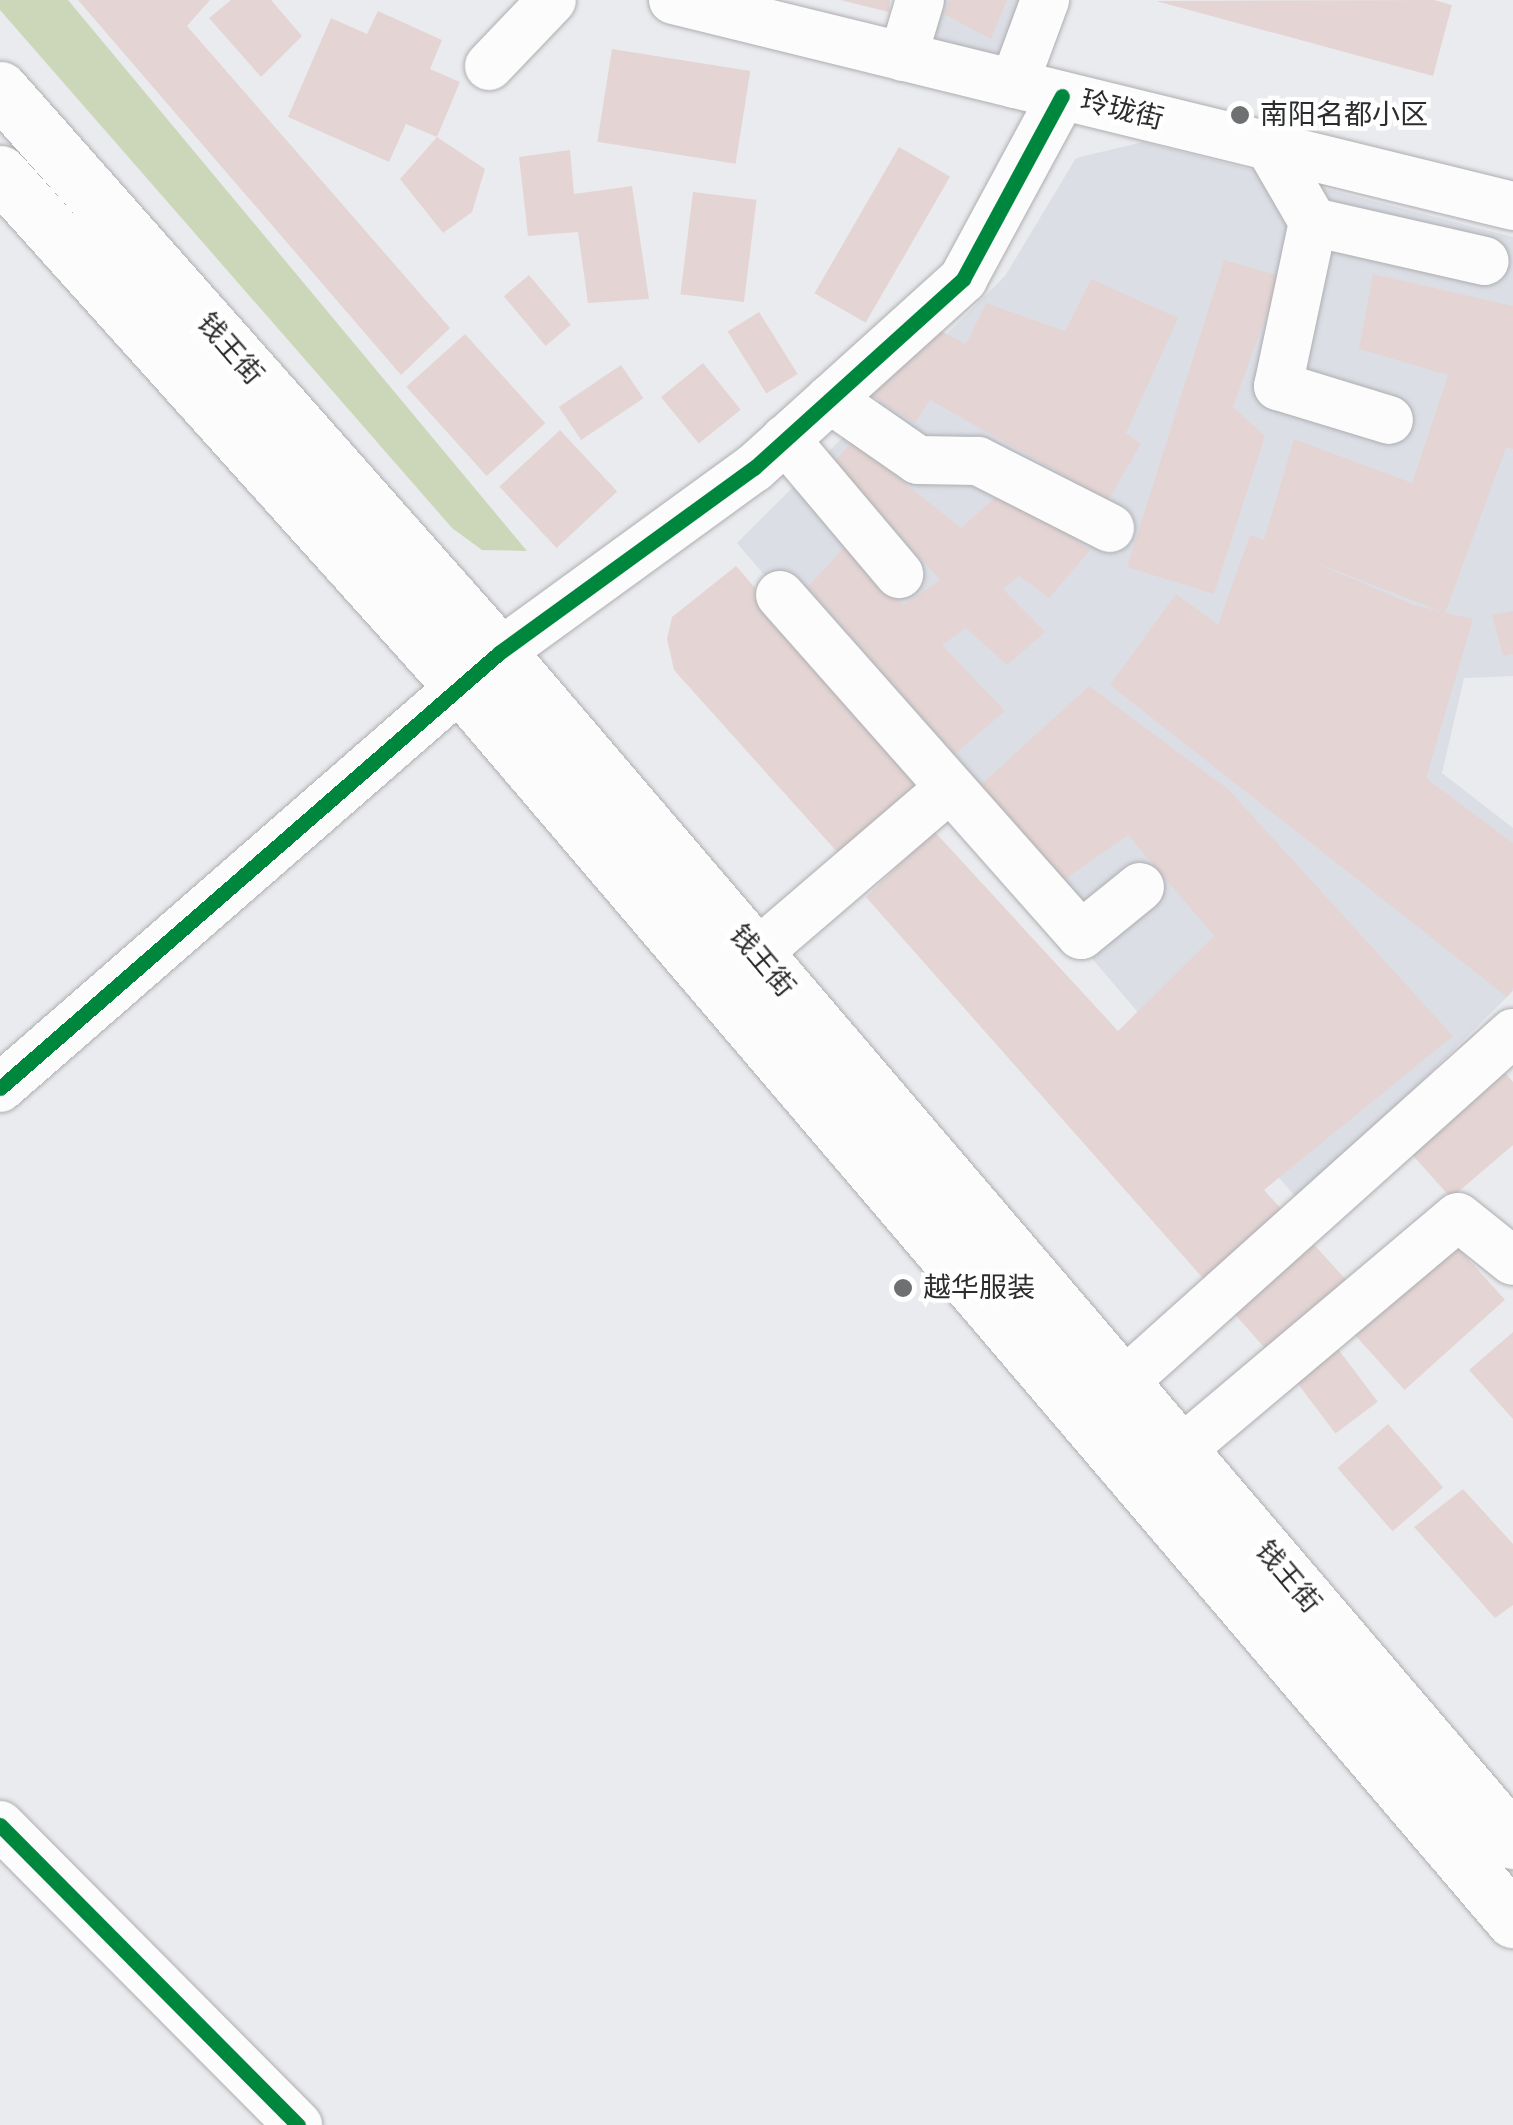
<!DOCTYPE html>
<html>
<head>
<meta charset="utf-8">
<style>
  body { margin:0 }
  #map { position:relative; width:1513px; height:2125px; overflow:hidden; background:#eaebee; font-family:"Source Sans 3","Noto Sans SC",sans-serif }
  div>[style] { position:absolute }
  .built>* { inset:0; background:#dbdee5 }
  .green>* { inset:0; background:#ccd7ba }
  .building>* { inset:0; background:#e4d5d4; transform-origin:0 0 }
  .roads { filter:drop-shadow(0 0 2px #aeaeb1) drop-shadow(0 0 2px #aeaeb1) }
  .minor>* { height:48px; margin:-24px; padding:0 24px; transform-origin:24px; border-radius:24px; background:#fcfcfc }
  .major>* { height:55px; margin:-27.5px; padding:0 27.5px; transform-origin:27.5px; border-radius:27.5px; background:#fcfcfc }
  .cycleway>* { height:15px; margin:-7.5px; padding:0 7.5px; transform-origin:7.5px; border-radius:7.5px; background:#00873e }
  .dots>* { width:28px; height:28px; translate:-50% -50%; box-sizing:border-box; border:5px solid #fff; border-radius:50% }
  span { translate:-50% -50%; white-space:nowrap; text-align:center; line-height:1.15; -webkit-text-stroke:9px #fff; paint-order:stroke }
  .street-label { font-size:28px; color:#2c2d2f }
  .poi-label { font-size:28px; color:#2c2d2f }
  .left { translate:0 -50%; text-align:left }
</style>
</head>
<body>
<div id="map">
  <div class="built">
    <i style="clip-path:polygon(899px 0,1019px 0,999px 60px,891px 30px)"></i>
    <i style="clip-path:polygon(1143px 142px,1513px 237px,1513px 676px,1464px 678px,1442px 773px,1513px 828px,1513px 991px,1300px 1202px,737px 543px,1005px 276px,1076px 158px)"></i>
  </div>
  <div class="green">
    <i style="clip-path:polygon(0 0,68px 0,527px 551px,482px 550px,452px 528px,0 10px)"></i>
  </div>
  <div class="building">
    <i style="clip-path:polygon(78px 0,210px 0,187px 26px,450px 328px,401px 375px)"></i>
    <i style="clip-path:polygon(231px 0,271px 0,302px 36px,261px 77px,209px 18px)"></i>
    <i style="clip-path:polygon(840px 0,890px 0,889px 12px)"></i>
    <i style="clip-path:polygon(950px 0,1007px 0,991px 39px,944px 14px)"></i>
    <i style="clip-path:polygon(1434px 0,1452px 5px,1433px 76px,1156px 1px)"></i>
    <i style="clip-path:polygon(378px 11px,442px 40px,430px 69px,460px 82px,437px 137px,406px 124px,389px 162px,288px 117px,331px 18px,367px 34px)"></i>
    <i style="left:612px;top:49px;width:140px;height:94px;rotate:9deg"></i>
    <i style="clip-path:polygon(437px 137px,485px 169px,472px 212px,443px 233px,400px 179px)"></i>
    <i style="left:899px;top:147px;width:59px;height:169px;rotate:30deg"></i>
    <i style="clip-path:polygon(570px 150px,574px 194px,632px 186px,649px 299px,588px 303px,578px 232px,528px 236px,519px 157px)"></i>
    <i style="left:693px;top:192px;width:64px;height:103px;rotate:7deg"></i>
    <i style="clip-path:polygon(1224px 260px,1280px 276px,1233px 407px,1265px 436px,1214px 594px,1127px 567px)"></i>
    <i style="clip-path:polygon(1373px 274px,1513px 306px,1513px 449px,1506px 448px,1445px 613px,1299px 556px,1414px 605px,1473px 619px,1426px 778px,1513px 843px,1513px 988px,1507px 997px,1110px 685px,1176px 594px,1218px 625px,1250px 535px,1264px 540px,1294px 439px,1412px 483px,1448px 375px,1359px 349px)"></i>
    <i style="left:529px;top:275px;width:65px;height:33px;rotate:50deg"></i>
    <i style="clip-path:polygon(1091px 279px,1178px 318px,1126px 433px,1141px 444px,1108px 500px,930px 400px,915px 423px,869px 394px,933px 327px,966px 344px,986px 303px,1065px 331px)"></i>
    <i style="left:759px;top:312px;width:73px;height:37px;rotate:58deg"></i>
    <i style="left:465px;top:334px;width:120px;height:79px;rotate:48deg"></i>
    <i style="left:703px;top:363px;width:60px;height:54px;rotate:51deg"></i>
    <i style="left:621px;top:365px;width:40px;height:75px;rotate:56deg"></i>
    <i style="left:560px;top:430px;width:84px;height:83px;rotate:47deg"></i>
    <i style="clip-path:polygon(852px 441px,961px 528px,1006px 488px,1090px 550px,1049px 598px,1019px 576px,1003px 589px,1045px 632px,1007px 665px,966px 628px,942px 645px,1005px 711px,955px 754px,808px 587px,846px 545px,903px 605px,940px 580px,835px 462px)"></i>
    <i style="clip-path:polygon(736px 566px,923px 782px,839px 854px,674px 670px,667px 639px,672px 617px)"></i>
    <i style="clip-path:polygon(1513px 611px,1513px 654px,1503px 656px,1492px 615px)"></i>
    <i style="clip-path:polygon(1089px 686px,1228px 789px,1453px 1036px,1264px 1190px,1349px 1283px,1270px 1354px,866px 897px,934px 831px,1118px 1031px,1214px 936px,1128px 835px,1058px 884px,975px 790px)"></i>
    <i style="clip-path:polygon(1473px 1035px,1513px 1082px,1513px 1145px,1451px 1198px,1382px 1121px)"></i>
    <i style="left:1452px;top:1241px;width:79px;height:135px;rotate:48deg"></i>
    <i style="clip-path:polygon(1513px 1332px,1513px 1419px,1469px 1370px)"></i>
    <i style="left:1326px;top:1333px;width:86px;height:53px;rotate:53deg"></i>
    <i style="left:1388px;top:1424px;width:84px;height:67px;rotate:49deg"></i>
    <i style="clip-path:polygon(1463px 1489px,1513px 1544px,1513px 1605px,1495px 1618px,1414px 1527px)"></i>
  </div>
  <div class="roads">
    <div class="minor">
      <i style="left:673px;top:0;width:865px;rotate:13.78deg"></i>
      <i style="left:903px;top:57px;width:59px;rotate:-73.4deg"></i>
      <i style="left:489px;top:66px;width:91px;rotate:-46.3deg"></i>
      <i style="left:1014px;top:84px;width:90px;rotate:-69.7deg"></i>
      <i style="left:1269px;top:146px;width:88px;rotate:59.9deg"></i>
      <i style="left:1313px;top:222px;width:168px;rotate:102deg"></i>
      <i style="left:1278px;top:386px;width:116px;rotate:17deg"></i>
      <i style="left:1313px;top:222px;width:176px;rotate:12.8deg"></i>
      <i style="left:830px;top:399px;width:107px;rotate:34.7deg"></i>
      <i style="left:918px;top:460px;width:60px;rotate:1deg"></i>
      <i style="left:978px;top:461px;width:148px;rotate:26.9deg"></i>
      <i style="left:785px;top:439px;width:177px;rotate:49.8deg"></i>
      <i style="left:780px;top:595px;width:454px;rotate:48.5deg"></i>
      <i style="left:1081px;top:935px;width:76px;rotate:-39.1deg"></i>
      <i style="left:756px;top:954px;width:255px;rotate:-40.6deg"></i>
      <i style="left:0;top:1088px;width:662px;rotate:-41.08deg"></i>
      <i style="left:499px;top:653px;width:315px;rotate:-36deg"></i>
      <i style="left:754px;top:468px;width:282px;rotate:-42.1deg"></i>
      <i style="left:963px;top:279px;width:208px;rotate:-61.6deg"></i>
      <i style="left:1123px;top:1383px;width:524px;rotate:-41.91deg"></i>
      <i style="left:1180px;top:1451px;width:363px;rotate:-40.1deg"></i>
      <i style="left:1458px;top:1217px;width:70px;rotate:38.7deg"></i>
      <i style="left:0;top:1825px;width:423px;rotate:45.2deg"></i>
    </div>
    <div class="major">
      <i style="left:0;top:89px;width:753px;rotate:48.5deg"></i>
      <i style="left:499px;top:653px;width:1562px;rotate:49.52deg"></i>
      <i style="left:0;top:173px;width:690px;rotate:48.06deg"></i>
      <i style="left:461px;top:686px;width:1622px;rotate:49.55deg"></i>
    </div>
  </div>
  <div class="cycleway">
    <i style="left:0;top:1088px;width:662px;rotate:-41.08deg"></i>
    <i style="left:499px;top:653px;width:315px;rotate:-36deg"></i>
    <i style="left:754px;top:468px;width:282px;rotate:-42.1deg"></i>
    <i style="left:963px;top:279px;width:208px;rotate:-61.6deg"></i>
    <i style="left:0;top:1825px;width:423px;rotate:45.2deg"></i>
  </div>
  <div class="dots">
    <i style="left:1240px;top:115px;background:#6e7072"></i>
    <i style="left:903px;top:1288px;background:#6e7072"></i>
  </div>
  <div class="street-label">
    <span style="left:1122px;top:110px;rotate:14deg">玲珑街</span>
    <span style="left:230px;top:349px;rotate:49deg">钱王街</span>
    <span style="left:762px;top:961px;rotate:50deg">钱王街</span>
    <span style="left:1288px;top:1577px;rotate:50deg">钱王街</span>
  </div>
  <div class="poi-label">
    <span class="left" style="left:1260px;top:115px">南阳名都小区</span>
    <span class="left" style="left:923px;top:1288px">越华服装</span>
  </div>
</div>
</body>
</html>
